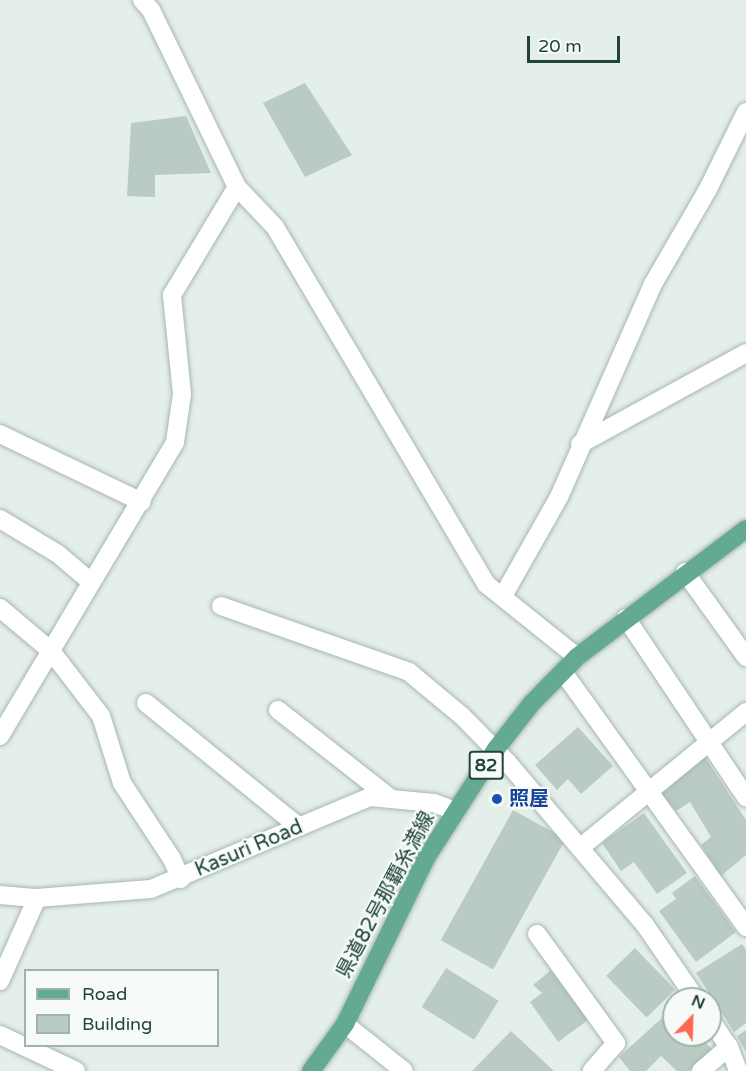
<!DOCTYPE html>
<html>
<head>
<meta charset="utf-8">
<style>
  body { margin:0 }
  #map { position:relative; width:746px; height:1071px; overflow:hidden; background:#e5efe9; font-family:"Varela Round","Noto Sans JP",sans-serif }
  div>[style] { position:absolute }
  .building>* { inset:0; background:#b9cbc2; transform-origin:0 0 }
  .roads { filter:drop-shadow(0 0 2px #a6b8b0) drop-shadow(0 0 2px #a6b8b0) }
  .minor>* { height:18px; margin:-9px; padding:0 9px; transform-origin:9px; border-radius:9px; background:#fff }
  .major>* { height:18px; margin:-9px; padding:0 9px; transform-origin:9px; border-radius:9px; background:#64aa90 }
  .dots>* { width:16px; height:16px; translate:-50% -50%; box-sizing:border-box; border:3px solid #f6fbf8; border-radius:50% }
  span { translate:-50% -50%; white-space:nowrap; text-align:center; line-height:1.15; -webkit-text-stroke:4.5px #f6fbf8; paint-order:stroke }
  .shield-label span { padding:2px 4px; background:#f6fbf8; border:2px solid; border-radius:4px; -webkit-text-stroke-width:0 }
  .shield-label { font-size:18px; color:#214437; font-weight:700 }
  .transit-label { font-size:20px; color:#164399; font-weight:700 }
  .left { translate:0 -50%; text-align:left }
  .street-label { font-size:20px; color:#214437 }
  .legend { position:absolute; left:24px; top:969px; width:195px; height:78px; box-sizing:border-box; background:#f6fbf8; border:2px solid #a1b2ab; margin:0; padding:8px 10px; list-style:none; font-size:18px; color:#214437 }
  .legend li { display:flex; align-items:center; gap:12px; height:30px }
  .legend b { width:30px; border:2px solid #a1b2ab }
  .north { position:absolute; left:662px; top:987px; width:60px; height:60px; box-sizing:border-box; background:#f6fbf8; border:2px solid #a1b2ab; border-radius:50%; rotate:23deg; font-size:16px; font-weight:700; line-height:24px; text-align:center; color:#214437 }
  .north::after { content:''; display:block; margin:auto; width:21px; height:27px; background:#ff6953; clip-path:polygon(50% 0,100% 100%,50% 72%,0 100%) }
  .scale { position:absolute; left:527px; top:36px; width:93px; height:27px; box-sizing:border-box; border:3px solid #214437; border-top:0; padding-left:8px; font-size:18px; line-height:21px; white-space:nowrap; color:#214437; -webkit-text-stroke:4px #f6fbf8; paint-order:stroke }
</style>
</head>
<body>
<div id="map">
  <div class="building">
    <i style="clip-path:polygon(305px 83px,352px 155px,305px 177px,263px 103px)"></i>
    <i style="clip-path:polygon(186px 116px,211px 173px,155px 175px,155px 197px,127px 196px,131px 123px)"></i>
    <i style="clip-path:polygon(578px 727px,613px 766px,581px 794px,568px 779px,557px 790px,535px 765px)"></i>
    <i style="clip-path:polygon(705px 757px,746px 820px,746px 855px,721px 876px,701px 845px,711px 837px,690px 802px,676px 811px,661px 793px)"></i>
    <i style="left:513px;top:810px;width:60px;height:149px;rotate:29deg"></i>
    <i style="clip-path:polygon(644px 813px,687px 873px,657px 894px,634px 862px,621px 871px,602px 843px)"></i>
    <i style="clip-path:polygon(695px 876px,736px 932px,696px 962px,659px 911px,676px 899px,672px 893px)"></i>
    <i style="clip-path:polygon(742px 944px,746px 950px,746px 1023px,734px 1032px,696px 973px)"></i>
    <i style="left:635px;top:948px;width:58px;height:40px;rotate:46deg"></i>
    <i style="left:446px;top:968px;width:62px;height:46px;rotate:32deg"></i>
    <i style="clip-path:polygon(551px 970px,588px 1020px,558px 1042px,530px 1002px,542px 993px,533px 985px)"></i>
    <i style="clip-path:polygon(674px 1007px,674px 1035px,698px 1035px,713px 1050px,689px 1071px,677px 1071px,661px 1056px,646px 1071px,630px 1071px,619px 1057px)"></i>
    <i style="clip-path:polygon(746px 1030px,746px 1052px,737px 1036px)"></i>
    <i style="clip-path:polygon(511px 1031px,554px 1071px,472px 1071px)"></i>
  </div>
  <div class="roads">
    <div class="minor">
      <i style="left:142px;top:0;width:13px;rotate:48deg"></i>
      <i style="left:151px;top:10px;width:197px;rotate:64.1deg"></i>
      <i style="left:237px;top:187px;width:55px;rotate:46.5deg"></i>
      <i style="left:275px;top:227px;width:415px;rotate:59.4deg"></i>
      <i style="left:486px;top:584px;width:117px;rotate:38.7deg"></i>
      <i style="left:0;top:434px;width:157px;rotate:25.6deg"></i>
      <i style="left:580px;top:444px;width:189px;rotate:-28.7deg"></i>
      <i style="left:0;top:519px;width:68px;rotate:31.1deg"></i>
      <i style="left:58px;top:554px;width:43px;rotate:40.3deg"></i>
      <i style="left:685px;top:572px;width:105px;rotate:54.3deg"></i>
      <i style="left:503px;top:596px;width:114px;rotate:-60.5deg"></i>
      <i style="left:559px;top:497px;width:233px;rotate:-66.2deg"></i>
      <i style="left:653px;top:284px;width:108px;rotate:-59.9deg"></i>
      <i style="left:707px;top:191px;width:88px;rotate:-63.7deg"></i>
      <i style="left:221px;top:606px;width:199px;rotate:19.3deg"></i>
      <i style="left:409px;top:672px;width:69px;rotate:39.7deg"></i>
      <i style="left:462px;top:716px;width:66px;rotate:45.6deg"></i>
      <i style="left:508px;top:763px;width:212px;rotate:49.8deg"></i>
      <i style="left:645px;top:925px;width:90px;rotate:55.4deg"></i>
      <i style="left:0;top:608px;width:67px;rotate:40.1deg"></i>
      <i style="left:51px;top:651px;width:82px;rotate:52.4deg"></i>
      <i style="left:101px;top:716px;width:70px;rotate:72.6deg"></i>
      <i style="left:122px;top:783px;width:91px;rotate:56.7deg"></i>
      <i style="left:172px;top:859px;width:22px;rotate:66deg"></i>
      <i style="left:626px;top:618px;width:216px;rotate:56.2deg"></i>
      <i style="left:563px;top:672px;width:314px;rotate:54.3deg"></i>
      <i style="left:146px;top:703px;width:197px;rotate:39deg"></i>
      <i style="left:278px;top:710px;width:141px;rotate:38.1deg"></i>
      <i style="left:0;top:736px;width:342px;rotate:-59.2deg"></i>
      <i style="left:175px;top:442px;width:49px;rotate:-81.7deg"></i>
      <i style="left:182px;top:394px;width:100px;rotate:-95.8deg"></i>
      <i style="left:172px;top:295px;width:126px;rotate:-59deg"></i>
      <i style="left:581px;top:847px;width:213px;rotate:-39.3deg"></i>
      <i style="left:0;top:895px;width:37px;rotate:5deg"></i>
      <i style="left:37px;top:898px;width:114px;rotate:-4.5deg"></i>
      <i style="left:151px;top:889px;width:238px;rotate:-22.8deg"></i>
      <i style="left:370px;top:797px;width:64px;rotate:5.4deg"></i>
      <i style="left:434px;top:803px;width:22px;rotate:21deg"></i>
      <i style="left:537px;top:934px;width:135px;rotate:54.1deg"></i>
      <i style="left:616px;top:1043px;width:37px;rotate:131deg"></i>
      <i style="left:0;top:981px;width:91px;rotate:-66deg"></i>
      <i style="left:710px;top:1019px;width:34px;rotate:56deg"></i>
      <i style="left:729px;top:1047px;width:26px;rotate:69deg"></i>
      <i style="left:345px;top:1024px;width:75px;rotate:38.5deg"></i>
      <i style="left:0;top:1035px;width:84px;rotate:25.3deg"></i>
      <i style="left:701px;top:1071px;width:37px;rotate:-41deg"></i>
    </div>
    <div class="major">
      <i style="left:311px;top:1071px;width:58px;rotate:-54.1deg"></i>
      <i style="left:345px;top:1024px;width:185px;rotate:-64deg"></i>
      <i style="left:426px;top:858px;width:130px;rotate:-57.3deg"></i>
      <i style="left:496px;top:749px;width:58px;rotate:-52deg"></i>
      <i style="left:532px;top:703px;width:64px;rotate:-45.6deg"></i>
      <i style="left:577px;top:657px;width:212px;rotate:-37.1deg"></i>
    </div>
  </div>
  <div class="dots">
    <i style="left:497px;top:799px;background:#1a4fb4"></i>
  </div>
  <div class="shield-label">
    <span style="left:486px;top:765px">82</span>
  </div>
  <div class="transit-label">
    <span class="left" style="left:509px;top:799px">照屋</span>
  </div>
  <div class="street-label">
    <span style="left:249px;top:849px;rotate:-23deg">Kasuri Road</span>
    <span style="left:386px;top:895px;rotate:-62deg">県道82号那覇糸満線</span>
  </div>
  <ul class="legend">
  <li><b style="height:8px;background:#64aa90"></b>Road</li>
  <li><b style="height:16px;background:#b9cbc2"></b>Building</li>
  </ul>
  <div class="north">N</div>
  <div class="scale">20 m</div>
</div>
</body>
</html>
